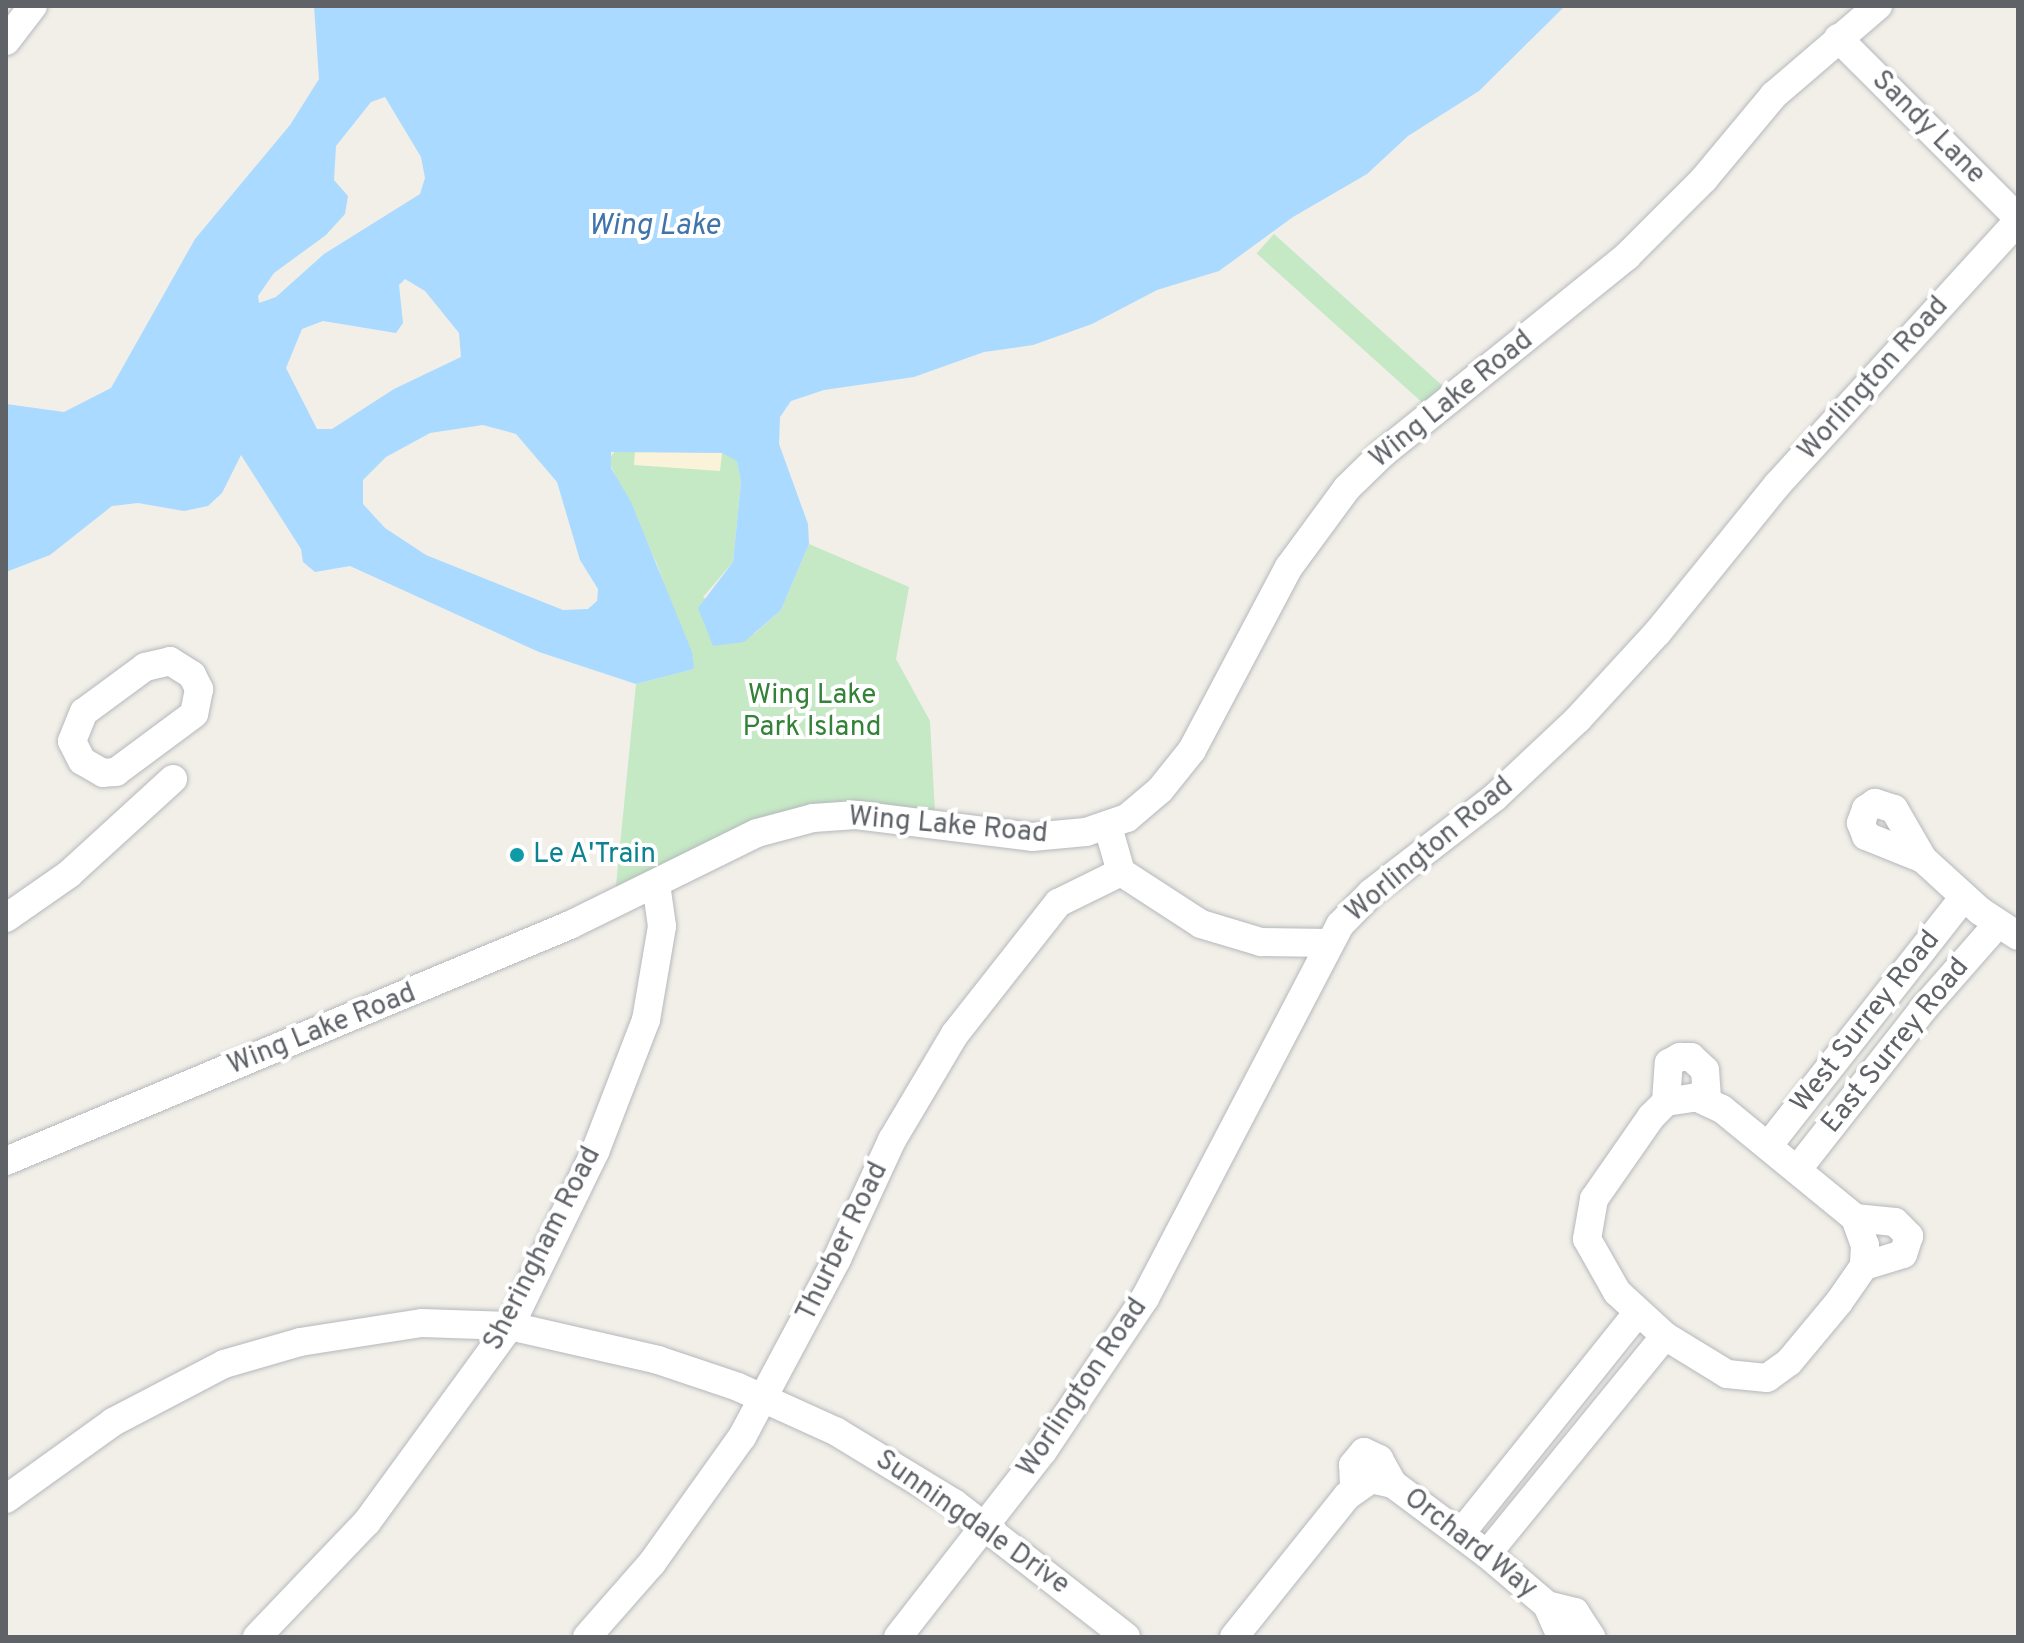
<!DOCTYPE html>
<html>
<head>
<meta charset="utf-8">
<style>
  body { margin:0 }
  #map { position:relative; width:2024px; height:1643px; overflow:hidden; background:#f1efe8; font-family:Overpass,sans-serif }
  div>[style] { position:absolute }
  .green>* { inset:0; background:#c5e8c5; transform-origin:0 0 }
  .sand>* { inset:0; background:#fbf3d9 }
  .water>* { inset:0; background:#aadaff }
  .roads { filter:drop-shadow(0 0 2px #b5b8bc) drop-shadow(0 0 2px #b5b8bc) }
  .minor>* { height:28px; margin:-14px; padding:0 14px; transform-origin:14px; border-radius:14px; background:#fff }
  .dots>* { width:22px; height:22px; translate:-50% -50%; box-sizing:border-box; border:4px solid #fff; border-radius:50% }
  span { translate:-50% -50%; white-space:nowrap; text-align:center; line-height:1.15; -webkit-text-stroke:8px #fff; paint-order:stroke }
  .street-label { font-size:28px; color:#5f6368 }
  .park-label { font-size:28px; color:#348238 }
  .culture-label { font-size:28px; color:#0d838f }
  .left { translate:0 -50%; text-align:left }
  .water-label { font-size:30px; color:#4174aa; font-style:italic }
  .frame { position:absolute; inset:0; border:8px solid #5f6368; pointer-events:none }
</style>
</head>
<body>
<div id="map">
  <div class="green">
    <i style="left:1274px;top:234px;width:233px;height:26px;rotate:42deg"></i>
    <i style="clip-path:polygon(616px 450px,722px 453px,737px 460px,741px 482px,733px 562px,703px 597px,754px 634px,781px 610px,809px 544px,909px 587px,896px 659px,930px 721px,935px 812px,843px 805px,615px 896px,636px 684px,694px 669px,657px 564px,608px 460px)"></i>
  </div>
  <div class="sand">
    <i style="clip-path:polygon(635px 450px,722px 453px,720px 471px,634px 465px)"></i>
  </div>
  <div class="water">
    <i style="clip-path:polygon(evenodd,314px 6px,1565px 6px,1479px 91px,1408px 136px,1367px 174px,1293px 217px,1219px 271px,1157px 290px,1092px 324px,1033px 345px,984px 352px,914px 377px,824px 390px,791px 401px,780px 417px,779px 444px,808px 524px,809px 544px,781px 610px,744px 642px,713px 646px,698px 608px,733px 562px,741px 482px,737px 461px,722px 453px,611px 452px,611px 468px,631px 502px,692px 652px,694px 669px,636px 684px,539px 652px,350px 566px,315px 572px,303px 562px,301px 549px,241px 455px,222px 493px,208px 506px,184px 511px,138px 503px,112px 506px,50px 555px,6px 572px,6px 404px,64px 412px,111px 388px,195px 239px,290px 125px,319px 79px,314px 6px,385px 97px,421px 157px,425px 178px,420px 194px,324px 254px,276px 297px,259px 303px,258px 296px,274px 273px,326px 235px,345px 214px,348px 196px,334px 180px,336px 146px,371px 102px,385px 97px,314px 6px,405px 279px,425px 291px,459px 333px,461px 357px,394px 389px,332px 429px,317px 429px,286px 368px,302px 329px,323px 321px,396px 333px,403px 323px,399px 285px,405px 279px,314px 6px,483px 425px,516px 434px,557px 482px,580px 560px,598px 589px,597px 601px,588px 609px,563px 610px,426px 555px,385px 528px,363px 504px,363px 480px,386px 457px,430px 433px,483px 425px)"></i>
  </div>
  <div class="roads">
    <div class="minor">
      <i style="left:1838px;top:38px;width:255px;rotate:45deg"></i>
      <i style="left:6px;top:41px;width:44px;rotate:-52.4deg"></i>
      <i style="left:170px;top:661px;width:26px;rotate:32deg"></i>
      <i style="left:192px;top:675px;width:16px;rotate:63deg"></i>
      <i style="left:199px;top:689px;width:25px;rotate:101deg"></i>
      <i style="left:194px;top:714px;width:97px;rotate:143.4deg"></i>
      <i style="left:116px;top:772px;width:13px;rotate:176deg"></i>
      <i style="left:103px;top:773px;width:24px;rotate:-150deg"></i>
      <i style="left:82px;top:761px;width:22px;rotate:-117deg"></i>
      <i style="left:72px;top:741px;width:31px;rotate:-68deg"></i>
      <i style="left:84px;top:712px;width:76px;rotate:-36.4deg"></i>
      <i style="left:145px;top:667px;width:26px;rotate:-13deg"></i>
      <i style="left:1108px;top:827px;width:47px;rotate:73.9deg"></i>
      <i style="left:1121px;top:872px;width:95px;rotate:33deg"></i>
      <i style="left:1201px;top:924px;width:63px;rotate:16.7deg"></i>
      <i style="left:1261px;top:942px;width:69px;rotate:0.8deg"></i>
      <i style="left:1923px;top:859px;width:58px;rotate:-120.1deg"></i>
      <i style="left:1894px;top:809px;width:20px;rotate:-162deg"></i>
      <i style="left:1875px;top:803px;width:11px;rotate:146deg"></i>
      <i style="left:1866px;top:809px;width:15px;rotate:110deg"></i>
      <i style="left:1861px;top:823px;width:14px;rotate:69deg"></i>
      <i style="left:1866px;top:836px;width:61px;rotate:22deg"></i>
      <i style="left:1923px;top:859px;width:77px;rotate:42.4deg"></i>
      <i style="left:1980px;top:911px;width:45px;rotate:33.3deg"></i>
      <i style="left:6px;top:918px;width:77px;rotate:-34.9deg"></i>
      <i style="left:69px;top:874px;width:141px;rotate:-42.4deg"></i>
      <i style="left:1696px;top:1097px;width:29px;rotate:25deg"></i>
      <i style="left:1722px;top:1109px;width:172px;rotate:39.3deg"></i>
      <i style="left:1855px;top:1218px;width:29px;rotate:70deg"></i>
      <i style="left:1865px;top:1245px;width:21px;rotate:93deg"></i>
      <i style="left:1864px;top:1266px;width:44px;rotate:124.8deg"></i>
      <i style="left:1839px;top:1302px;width:78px;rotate:129.8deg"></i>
      <i style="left:1789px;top:1362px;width:27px;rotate:144deg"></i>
      <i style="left:1767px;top:1378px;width:40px;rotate:-174.3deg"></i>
      <i style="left:1727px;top:1374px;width:73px;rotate:-148.5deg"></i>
      <i style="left:1665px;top:1336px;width:65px;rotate:-137.5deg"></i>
      <i style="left:1617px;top:1292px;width:61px;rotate:-119.5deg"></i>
      <i style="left:1587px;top:1239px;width:41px;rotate:-80.1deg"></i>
      <i style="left:1594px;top:1199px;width:100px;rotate:-55.2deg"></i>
      <i style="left:1651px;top:1117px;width:21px;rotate:-45deg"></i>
      <i style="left:1666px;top:1102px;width:30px;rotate:-9deg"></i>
      <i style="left:1666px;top:1102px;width:39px;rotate:-86deg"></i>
      <i style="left:1669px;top:1063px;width:13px;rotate:-29deg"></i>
      <i style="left:1680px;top:1057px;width:11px"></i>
      <i style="left:1691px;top:1057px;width:19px;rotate:43deg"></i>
      <i style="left:1705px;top:1070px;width:31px;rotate:86deg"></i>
      <i style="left:1768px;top:1146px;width:317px;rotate:-51.8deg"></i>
      <i style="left:6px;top:1161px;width:611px;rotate:-22.71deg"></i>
      <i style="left:570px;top:925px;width:208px;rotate:-26.2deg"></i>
      <i style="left:757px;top:833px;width:58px;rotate:-15deg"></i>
      <i style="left:813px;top:818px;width:43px;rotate:-4deg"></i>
      <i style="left:856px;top:815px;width:177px;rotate:7.1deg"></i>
      <i style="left:1032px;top:837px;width:54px;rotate:-5.3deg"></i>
      <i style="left:1086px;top:832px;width:43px;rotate:-18.9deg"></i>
      <i style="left:1127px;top:818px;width:43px;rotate:-40.3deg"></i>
      <i style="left:1160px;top:790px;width:51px;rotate:-51.3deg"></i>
      <i style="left:1192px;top:750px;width:207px;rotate:-62.1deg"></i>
      <i style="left:1289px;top:567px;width:98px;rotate:-53.7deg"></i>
      <i style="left:1347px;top:488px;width:50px;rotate:-44.2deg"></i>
      <i style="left:1383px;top:453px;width:314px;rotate:-38.9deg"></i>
      <i style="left:1627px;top:256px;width:109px;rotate:-45deg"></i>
      <i style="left:1704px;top:179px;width:109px;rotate:-50.2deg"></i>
      <i style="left:1774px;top:95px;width:137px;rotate:-40.6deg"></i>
      <i style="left:1797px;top:1170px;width:206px;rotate:-51.9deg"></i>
      <i style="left:1924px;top:1008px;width:111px;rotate:-48.7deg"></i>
      <i style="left:1855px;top:1218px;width:40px;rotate:5.7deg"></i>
      <i style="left:1895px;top:1222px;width:20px;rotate:45deg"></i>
      <i style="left:1909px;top:1236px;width:19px;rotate:108deg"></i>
      <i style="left:1903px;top:1254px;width:41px;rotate:162.9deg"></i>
      <i style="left:1354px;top:1488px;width:23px;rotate:-92deg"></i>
      <i style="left:1353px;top:1465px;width:17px;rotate:-50deg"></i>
      <i style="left:1364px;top:1452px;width:17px;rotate:25deg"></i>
      <i style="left:1379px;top:1459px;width:29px;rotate:61deg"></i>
      <i style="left:6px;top:1499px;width:132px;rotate:-35.7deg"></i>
      <i style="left:113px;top:1422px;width:125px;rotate:-27.6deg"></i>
      <i style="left:224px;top:1364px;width:79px;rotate:-16.1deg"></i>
      <i style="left:300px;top:1342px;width:123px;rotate:-8.9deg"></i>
      <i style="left:422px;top:1323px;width:88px;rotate:2deg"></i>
      <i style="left:510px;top:1326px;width:152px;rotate:12.9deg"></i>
      <i style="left:658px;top:1360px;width:84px;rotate:18.6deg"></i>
      <i style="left:738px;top:1387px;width:109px;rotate:24.4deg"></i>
      <i style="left:837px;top:1432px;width:137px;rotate:31.3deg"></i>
      <i style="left:954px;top:1503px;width:218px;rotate:37.9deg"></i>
      <i style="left:1461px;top:1533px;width:282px;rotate:-51.3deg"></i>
      <i style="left:1487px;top:1554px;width:281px;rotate:-50.8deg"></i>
      <i style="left:1547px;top:1605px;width:29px;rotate:14deg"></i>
      <i style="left:1575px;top:1612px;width:30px;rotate:57deg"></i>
      <i style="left:257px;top:1637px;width:159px;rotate:-46.3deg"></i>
      <i style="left:367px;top:1522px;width:243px;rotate:-53.9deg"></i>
      <i style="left:510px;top:1326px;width:194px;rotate:-64deg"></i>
      <i style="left:595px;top:1152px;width:142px;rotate:-68.9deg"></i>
      <i style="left:646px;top:1020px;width:95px;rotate:-80.3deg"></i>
      <i style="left:662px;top:926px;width:42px;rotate:-98.1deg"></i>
      <i style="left:587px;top:1637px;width:98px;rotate:-48.7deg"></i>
      <i style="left:652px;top:1563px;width:155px;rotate:-54.5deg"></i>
      <i style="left:742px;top:1437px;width:202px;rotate:-61.9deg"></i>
      <i style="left:837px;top:1259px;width:131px;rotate:-65.2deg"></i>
      <i style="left:892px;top:1140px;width:123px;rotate:-59.3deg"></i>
      <i style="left:955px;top:1034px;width:167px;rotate:-51.8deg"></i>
      <i style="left:1058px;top:903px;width:70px;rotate:-26.2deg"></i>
      <i style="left:898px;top:1637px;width:236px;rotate:-52.1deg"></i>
      <i style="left:1043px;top:1451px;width:184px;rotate:-56.3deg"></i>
      <i style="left:1145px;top:1298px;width:421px;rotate:-62.4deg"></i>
      <i style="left:1340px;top:925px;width:45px;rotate:-45.9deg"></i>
      <i style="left:1371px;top:893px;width:157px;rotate:-37.7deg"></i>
      <i style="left:1495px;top:797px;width:114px;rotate:-43.2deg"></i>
      <i style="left:1578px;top:719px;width:118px;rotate:-47.4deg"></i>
      <i style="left:1658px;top:632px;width:189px;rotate:-51deg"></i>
      <i style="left:1777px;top:485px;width:357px;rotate:-47.6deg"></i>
      <i style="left:1234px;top:1637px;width:181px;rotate:-51.3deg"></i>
      <i style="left:1347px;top:1496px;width:29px;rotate:-35deg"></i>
      <i style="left:1371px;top:1479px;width:23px;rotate:13deg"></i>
      <i style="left:1393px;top:1484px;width:117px;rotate:36.7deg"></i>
      <i style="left:1487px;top:1554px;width:79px;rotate:40.4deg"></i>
      <i style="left:1547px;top:1605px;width:35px;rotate:66deg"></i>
    </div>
  </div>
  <div class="dots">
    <i style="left:517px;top:855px;background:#0f9aa8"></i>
  </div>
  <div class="street-label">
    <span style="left:1928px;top:128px;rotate:45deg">Sandy Lane</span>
    <span style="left:1874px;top:379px;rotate:-48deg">Worlington Road</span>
    <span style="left:1452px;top:400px;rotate:-39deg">Wing Lake Road</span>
    <span style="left:948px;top:826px;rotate:5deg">Wing Lake Road</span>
    <span style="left:1430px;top:850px;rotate:-40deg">Worlington Road</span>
    <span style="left:1866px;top:1022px;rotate:-52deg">West Surrey Road</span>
    <span style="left:322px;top:1030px;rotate:-22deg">Wing Lake Road</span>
    <span style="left:1896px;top:1046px;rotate:-51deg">East Surrey Road</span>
    <span style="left:843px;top:1242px;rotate:-64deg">Thurber Road</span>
    <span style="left:543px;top:1249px;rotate:-63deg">Sheringham Road</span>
    <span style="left:1083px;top:1388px;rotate:-56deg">Worlington Road</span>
    <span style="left:972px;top:1523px;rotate:35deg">Sunningdale Drive</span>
    <span style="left:1470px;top:1544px;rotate:38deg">Orchard Way</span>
  </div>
  <div class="park-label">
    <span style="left:812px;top:712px">Wing Lake<br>Park Island</span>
  </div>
  <div class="culture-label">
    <span class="left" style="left:533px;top:855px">Le A'Train</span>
  </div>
  <div class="water-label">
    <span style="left:654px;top:227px">Wing Lake</span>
  </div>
  <div class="frame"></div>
</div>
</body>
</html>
